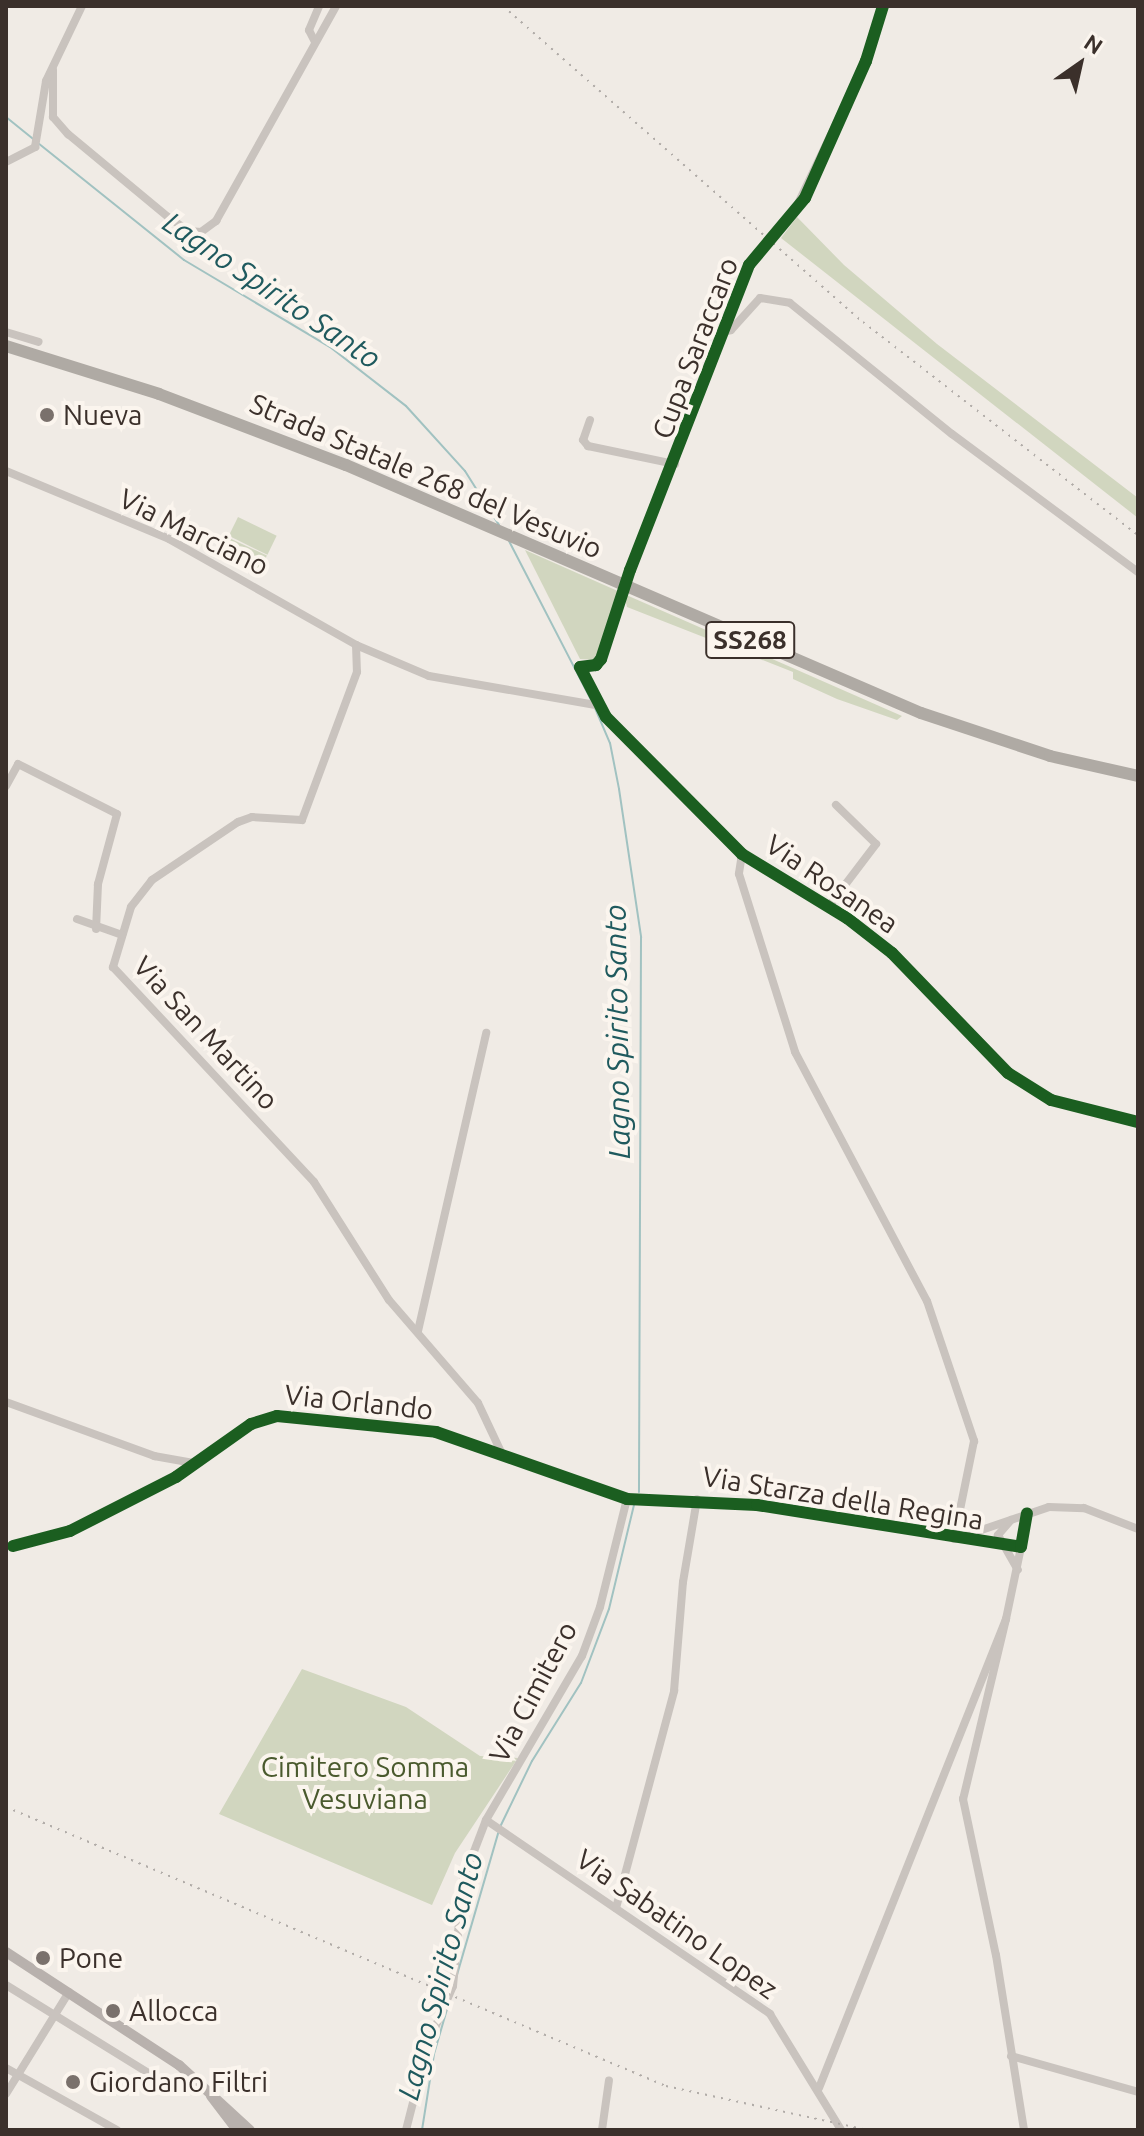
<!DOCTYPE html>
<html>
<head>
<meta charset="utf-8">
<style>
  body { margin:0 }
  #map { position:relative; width:1144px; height:2136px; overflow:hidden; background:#f0ebe5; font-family:Ubuntu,sans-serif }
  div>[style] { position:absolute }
  .green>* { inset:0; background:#d1d6bf; transform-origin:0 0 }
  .stream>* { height:2px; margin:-1px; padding:0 1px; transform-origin:1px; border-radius:1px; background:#a1c2c1 }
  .minor>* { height:8px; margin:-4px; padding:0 4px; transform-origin:4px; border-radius:4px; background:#c9c3be }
  .major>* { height:10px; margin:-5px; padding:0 5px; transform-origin:5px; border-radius:5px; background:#b8b1ad }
  .highway>* { height:12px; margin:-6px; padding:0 6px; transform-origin:6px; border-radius:6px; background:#afaaa4 }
  .rail>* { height:2px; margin-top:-1px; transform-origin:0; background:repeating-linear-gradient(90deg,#b1aca8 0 2px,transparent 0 8px) }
  .minor-bridge>* { height:8px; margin:-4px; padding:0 4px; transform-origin:4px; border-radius:4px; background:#c9c3be }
  .cycleway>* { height:12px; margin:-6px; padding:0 6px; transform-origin:6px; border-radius:6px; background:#1b5e20 }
  .dots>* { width:22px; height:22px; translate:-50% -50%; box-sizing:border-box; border:4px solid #fbf5ee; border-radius:50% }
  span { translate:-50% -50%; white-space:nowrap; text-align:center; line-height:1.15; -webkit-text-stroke:8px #fbf5ee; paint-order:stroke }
  .shield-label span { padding:2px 6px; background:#fbf5ee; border:2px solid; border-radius:6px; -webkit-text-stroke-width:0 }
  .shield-label { font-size:26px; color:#3b302b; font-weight:700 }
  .street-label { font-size:28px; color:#3b302b }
  .poi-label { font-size:28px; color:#3b302b }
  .left { translate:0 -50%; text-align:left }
  .park-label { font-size:28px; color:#4a5a2e }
  .water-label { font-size:30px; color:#1f5a5e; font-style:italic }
  .frame { position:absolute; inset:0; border:8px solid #3b302b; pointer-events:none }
  .north { position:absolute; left:1040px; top:24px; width:80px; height:80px; -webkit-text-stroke:6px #fbf5ee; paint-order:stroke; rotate:34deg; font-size:22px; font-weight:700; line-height:32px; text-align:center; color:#3b302b }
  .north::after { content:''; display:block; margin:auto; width:28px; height:36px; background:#3b302b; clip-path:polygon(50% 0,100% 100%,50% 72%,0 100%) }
</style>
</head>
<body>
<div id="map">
  <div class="green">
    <i style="clip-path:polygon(797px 217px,844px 265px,937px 344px,1138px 498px,1138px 518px,781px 238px)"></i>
    <i style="left:238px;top:517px;width:43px;height:21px;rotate:26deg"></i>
    <i style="left:227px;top:537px;width:44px;height:20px;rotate:25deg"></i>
    <i style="clip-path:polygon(525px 550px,620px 592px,598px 660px,580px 659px)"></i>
    <i style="clip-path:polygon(624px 594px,902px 716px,897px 720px,837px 699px,793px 679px,793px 672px,627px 607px)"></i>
    <i style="clip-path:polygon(302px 1669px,406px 1707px,480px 1756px,518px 1758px,455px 1853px,432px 1905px,219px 1814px)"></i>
  </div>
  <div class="stream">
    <i style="left:6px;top:117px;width:35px;rotate:39deg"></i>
    <i style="left:38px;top:143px;width:187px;rotate:38.7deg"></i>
    <i style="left:184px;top:260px;width:170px;rotate:30.8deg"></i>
    <i style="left:330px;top:347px;width:96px;rotate:37.8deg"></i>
    <i style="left:406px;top:406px;width:88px;rotate:47.8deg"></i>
    <i style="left:465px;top:471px;width:64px;rotate:57.8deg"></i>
    <i style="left:509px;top:541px;width:181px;rotate:62.7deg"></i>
    <i style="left:595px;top:708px;width:38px;rotate:67deg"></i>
    <i style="left:610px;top:743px;width:47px;rotate:78.9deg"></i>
    <i style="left:619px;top:789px;width:150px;rotate:81.5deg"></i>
    <i style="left:641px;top:937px;width:555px;rotate:90.21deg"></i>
    <i style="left:501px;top:1825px;width:71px;rotate:-64.2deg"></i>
    <i style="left:532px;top:1761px;width:92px;rotate:-57.9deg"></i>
    <i style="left:581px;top:1683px;width:79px;rotate:-69.3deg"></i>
    <i style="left:609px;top:1609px;width:107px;rotate:-76.5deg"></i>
    <i style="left:422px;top:2130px;width:77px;rotate:-81deg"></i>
    <i style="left:434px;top:2054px;width:230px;rotate:-73.8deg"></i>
  </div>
  <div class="minor">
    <i style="left:315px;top:42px;width:13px;rotate:-117deg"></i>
    <i style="left:309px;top:30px;width:26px;rotate:-67deg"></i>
    <i style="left:53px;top:70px;width:47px;rotate:90deg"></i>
    <i style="left:53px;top:117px;width:23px;rotate:49deg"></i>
    <i style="left:68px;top:134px;width:130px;rotate:39.7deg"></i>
    <i style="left:168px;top:217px;width:25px;rotate:34deg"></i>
    <i style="left:189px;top:231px;width:12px;rotate:5deg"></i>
    <i style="left:201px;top:232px;width:19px;rotate:-36deg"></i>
    <i style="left:216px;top:221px;width:246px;rotate:-60.8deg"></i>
    <i style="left:6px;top:162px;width:33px;rotate:-27deg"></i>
    <i style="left:35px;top:147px;width:67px;rotate:-80.5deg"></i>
    <i style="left:46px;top:81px;width:83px;rotate:-64.4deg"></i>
    <i style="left:795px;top:210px;width:165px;rotate:-64.5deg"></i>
    <i style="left:866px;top:61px;width:58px;rotate:-72.8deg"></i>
    <i style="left:6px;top:332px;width:34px;rotate:17deg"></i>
    <i style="left:723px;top:332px;width:8px;rotate:-14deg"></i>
    <i style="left:731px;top:330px;width:43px;rotate:-47.8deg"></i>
    <i style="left:760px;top:298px;width:30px;rotate:9deg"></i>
    <i style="left:790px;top:303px;width:208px;rotate:39deg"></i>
    <i style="left:952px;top:434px;width:232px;rotate:36.6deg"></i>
    <i style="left:590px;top:420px;width:21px;rotate:109deg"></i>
    <i style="left:583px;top:440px;width:8px;rotate:50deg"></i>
    <i style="left:588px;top:446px;width:89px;rotate:11.7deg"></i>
    <i style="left:6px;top:471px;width:177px;rotate:22.6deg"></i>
    <i style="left:169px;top:539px;width:215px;rotate:29.5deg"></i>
    <i style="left:356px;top:645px;width:79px;rotate:23deg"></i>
    <i style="left:429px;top:676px;width:169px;rotate:9.9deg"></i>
    <i style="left:630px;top:570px;width:327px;rotate:-68.7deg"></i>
    <i style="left:620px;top:600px;width:62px;rotate:107.9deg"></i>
    <i style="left:601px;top:659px;width:8px;rotate:130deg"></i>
    <i style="left:596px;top:665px;width:16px;rotate:173deg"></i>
    <i style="left:580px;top:667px;width:56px;rotate:62.5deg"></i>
    <i style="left:606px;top:717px;width:137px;rotate:45.6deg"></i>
    <i style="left:702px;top:815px;width:56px;rotate:44.3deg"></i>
    <i style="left:742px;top:854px;width:123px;rotate:31.4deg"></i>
    <i style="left:847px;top:918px;width:57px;rotate:37.9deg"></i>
    <i style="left:892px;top:953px;width:182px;rotate:45.2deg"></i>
    <i style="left:1020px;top:1082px;width:36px;rotate:30deg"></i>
    <i style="left:1051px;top:1100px;width:90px;rotate:14.2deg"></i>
    <i style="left:356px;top:645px;width:27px;rotate:88deg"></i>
    <i style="left:357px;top:672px;width:158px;rotate:110.4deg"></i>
    <i style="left:302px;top:820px;width:50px;rotate:-176.6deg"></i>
    <i style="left:252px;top:817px;width:15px;rotate:160deg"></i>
    <i style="left:238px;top:822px;width:104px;rotate:146deg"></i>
    <i style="left:152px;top:880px;width:34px;rotate:128deg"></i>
    <i style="left:131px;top:907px;width:63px;rotate:106.7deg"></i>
    <i style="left:113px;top:967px;width:294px;rotate:46.9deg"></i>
    <i style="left:314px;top:1182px;width:140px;rotate:57.6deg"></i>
    <i style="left:389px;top:1300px;width:136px;rotate:49.2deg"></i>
    <i style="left:478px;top:1403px;width:56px;rotate:64.8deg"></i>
    <i style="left:6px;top:786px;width:25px;rotate:-61deg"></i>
    <i style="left:18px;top:764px;width:111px;rotate:26.8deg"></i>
    <i style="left:117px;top:814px;width:73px;rotate:105.2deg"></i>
    <i style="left:98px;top:884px;width:45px;rotate:92.5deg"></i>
    <i style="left:742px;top:854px;width:20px;rotate:99deg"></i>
    <i style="left:739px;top:874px;width:187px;rotate:72.5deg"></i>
    <i style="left:795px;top:1052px;width:282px;rotate:62.1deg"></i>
    <i style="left:927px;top:1301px;width:148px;rotate:71.4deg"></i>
    <i style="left:974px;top:1441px;width:100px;rotate:101.5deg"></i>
    <i style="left:829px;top:906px;width:78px;rotate:-52.8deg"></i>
    <i style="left:876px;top:844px;width:56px;rotate:-135.7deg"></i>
    <i style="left:77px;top:919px;width:48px;rotate:19.6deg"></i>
    <i style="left:418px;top:1331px;width:306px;rotate:-77.1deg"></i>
    <i style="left:6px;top:1402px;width:158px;rotate:20deg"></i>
    <i style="left:154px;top:1456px;width:40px;rotate:10deg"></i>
    <i style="left:1011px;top:1520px;width:20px;rotate:131deg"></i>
    <i style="left:998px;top:1535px;width:40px;rotate:60.3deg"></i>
    <i style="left:955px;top:1539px;width:99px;rotate:-18.8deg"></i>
    <i style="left:1049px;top:1507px;width:35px;rotate:2deg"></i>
    <i style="left:1084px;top:1508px;width:58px;rotate:21.3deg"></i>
    <i style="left:13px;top:1546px;width:59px;rotate:-14.7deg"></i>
    <i style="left:70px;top:1531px;width:119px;rotate:-27deg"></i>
    <i style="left:176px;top:1477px;width:92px;rotate:-35.2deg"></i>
    <i style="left:251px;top:1424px;width:27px;rotate:-17deg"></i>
    <i style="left:277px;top:1416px;width:160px;rotate:5.7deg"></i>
    <i style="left:436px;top:1432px;width:202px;rotate:19.3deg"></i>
    <i style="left:627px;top:1499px;width:130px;rotate:2.6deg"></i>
    <i style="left:757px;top:1505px;width:267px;rotate:9deg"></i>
    <i style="left:1021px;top:1547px;width:34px;rotate:-80deg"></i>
    <i style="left:1006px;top:1619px;width:185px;rotate:103.4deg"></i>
    <i style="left:963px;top:1799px;width:159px;rotate:78.1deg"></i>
    <i style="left:996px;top:1955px;width:177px;rotate:80.9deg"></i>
    <i style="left:486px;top:1820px;width:344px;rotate:34.3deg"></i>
    <i style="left:770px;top:2014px;width:136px;rotate:58.5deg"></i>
    <i style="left:616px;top:1908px;width:225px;rotate:-75deg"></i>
    <i style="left:674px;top:1691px;width:109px;rotate:-85.3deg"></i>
    <i style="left:683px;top:1582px;width:84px;rotate:-80.4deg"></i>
    <i style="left:6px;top:1985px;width:190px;rotate:31.7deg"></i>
    <i style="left:1011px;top:2056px;width:132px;rotate:15.8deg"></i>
    <i style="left:6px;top:2068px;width:127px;rotate:29.2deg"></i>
    <i style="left:819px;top:2088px;width:505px;rotate:-68.26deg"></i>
    <i style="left:1006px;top:1619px;width:74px;rotate:-78.2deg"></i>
    <i style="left:6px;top:2094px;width:120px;rotate:-58.3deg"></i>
    <i style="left:406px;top:2130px;width:89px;rotate:-75.7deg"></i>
    <i style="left:428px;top:2044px;width:63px;rotate:-66.7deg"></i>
    <i style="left:453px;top:1986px;width:106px;rotate:-84.6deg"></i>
    <i style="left:463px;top:1880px;width:64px;rotate:-69deg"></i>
    <i style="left:486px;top:1820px;width:190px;rotate:-59.7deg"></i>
    <i style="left:582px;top:1656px;width:52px;rotate:-69.8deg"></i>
    <i style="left:600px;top:1607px;width:111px;rotate:-76deg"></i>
    <i style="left:602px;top:2130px;width:50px;rotate:-82deg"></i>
  </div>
  <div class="major">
    <i style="left:6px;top:1952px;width:207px;rotate:33.2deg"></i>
    <i style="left:179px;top:2065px;width:96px;rotate:42.5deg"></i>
    <i style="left:211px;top:2096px;width:43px;rotate:52.6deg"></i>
  </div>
  <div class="highway">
    <i style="left:6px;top:346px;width:160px;rotate:17.4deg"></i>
    <i style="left:159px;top:394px;width:200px;rotate:20.8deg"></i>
    <i style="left:346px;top:465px;width:626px;rotate:23.33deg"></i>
    <i style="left:921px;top:713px;width:136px;rotate:18.4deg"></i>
    <i style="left:1050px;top:756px;width:90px;rotate:12.8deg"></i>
  </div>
  <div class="rail">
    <i style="left:503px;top:6px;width:479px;rotate:41.3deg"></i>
    <i style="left:863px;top:322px;width:348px;rotate:37.8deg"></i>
    <i style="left:6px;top:1807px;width:717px;rotate:22.92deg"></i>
    <i style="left:666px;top:2086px;width:206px;rotate:12.3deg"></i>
  </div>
  <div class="minor-bridge">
    <i style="left:749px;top:265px;width:72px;rotate:-50.1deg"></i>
    <i style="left:620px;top:600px;width:32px;rotate:-72deg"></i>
  </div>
  <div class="cycleway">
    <i style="left:883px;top:6px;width:58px;rotate:107.2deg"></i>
    <i style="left:866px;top:61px;width:150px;rotate:114deg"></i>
    <i style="left:805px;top:198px;width:87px;rotate:129.9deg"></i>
    <i style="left:749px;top:265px;width:327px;rotate:111.3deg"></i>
    <i style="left:630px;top:570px;width:94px;rotate:108deg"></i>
    <i style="left:601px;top:659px;width:8px;rotate:130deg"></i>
    <i style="left:596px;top:665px;width:16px;rotate:173deg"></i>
    <i style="left:580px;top:667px;width:56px;rotate:62.5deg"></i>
    <i style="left:606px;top:717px;width:193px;rotate:45.2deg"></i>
    <i style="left:742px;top:854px;width:123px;rotate:31.4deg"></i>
    <i style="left:847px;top:918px;width:57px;rotate:37.9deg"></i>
    <i style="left:892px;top:953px;width:167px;rotate:46deg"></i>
    <i style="left:1008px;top:1073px;width:51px;rotate:32.1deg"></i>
    <i style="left:1051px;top:1100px;width:90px;rotate:14.2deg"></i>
    <i style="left:13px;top:1546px;width:59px;rotate:-14.7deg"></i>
    <i style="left:70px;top:1531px;width:119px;rotate:-27deg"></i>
    <i style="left:176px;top:1477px;width:92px;rotate:-35.2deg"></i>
    <i style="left:251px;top:1424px;width:27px;rotate:-17deg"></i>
    <i style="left:277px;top:1416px;width:160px;rotate:5.7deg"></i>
    <i style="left:436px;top:1432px;width:202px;rotate:19.3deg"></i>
    <i style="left:627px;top:1499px;width:130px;rotate:2.6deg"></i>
    <i style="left:757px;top:1505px;width:267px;rotate:9deg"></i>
    <i style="left:1021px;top:1547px;width:34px;rotate:-80deg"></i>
  </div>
  <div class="dots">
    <i style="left:47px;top:415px;background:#7a716c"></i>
    <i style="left:43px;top:1958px;background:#7a716c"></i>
    <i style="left:113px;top:2011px;background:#7a716c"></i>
    <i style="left:73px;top:2082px;background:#7a716c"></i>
  </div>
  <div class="shield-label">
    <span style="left:750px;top:640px">SS268</span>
  </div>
  <div class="street-label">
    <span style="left:695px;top:348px;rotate:-69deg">Cupa Saraccaro</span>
    <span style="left:426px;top:476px;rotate:23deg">Strada Statale 268 del Vesuvio</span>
    <span style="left:194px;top:532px;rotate:26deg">Via Marciano</span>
    <span style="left:832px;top:884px;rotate:34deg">Via Rosanea</span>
    <span style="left:206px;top:1033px;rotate:47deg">Via San Martino</span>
    <span style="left:359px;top:1402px;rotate:6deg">Via Orlando</span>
    <span style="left:843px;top:1498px;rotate:9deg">Via Starza della Regina</span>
    <span style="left:533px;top:1692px;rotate:-62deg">Via Cimitero</span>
    <span style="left:677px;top:1924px;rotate:35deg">Via Sabatino Lopez</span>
  </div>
  <div class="poi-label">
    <span class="left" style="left:63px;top:415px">Nueva</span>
    <span class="left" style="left:59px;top:1958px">Pone</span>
    <span class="left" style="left:129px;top:2011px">Allocca</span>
    <span class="left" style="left:89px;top:2082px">Giordano Filtri</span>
  </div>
  <div class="park-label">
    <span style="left:365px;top:1783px">Cimitero Somma<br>Vesuviana</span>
  </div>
  <div class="water-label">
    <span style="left:272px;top:290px;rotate:34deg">Lagno Spirito Santo</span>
    <span style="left:617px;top:1032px;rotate:-91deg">Lagno Spirito Santo</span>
    <span style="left:440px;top:1976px;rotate:-75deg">Lagno Spirito Santo</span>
  </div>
  <div class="frame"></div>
  <div class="north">N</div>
</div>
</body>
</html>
